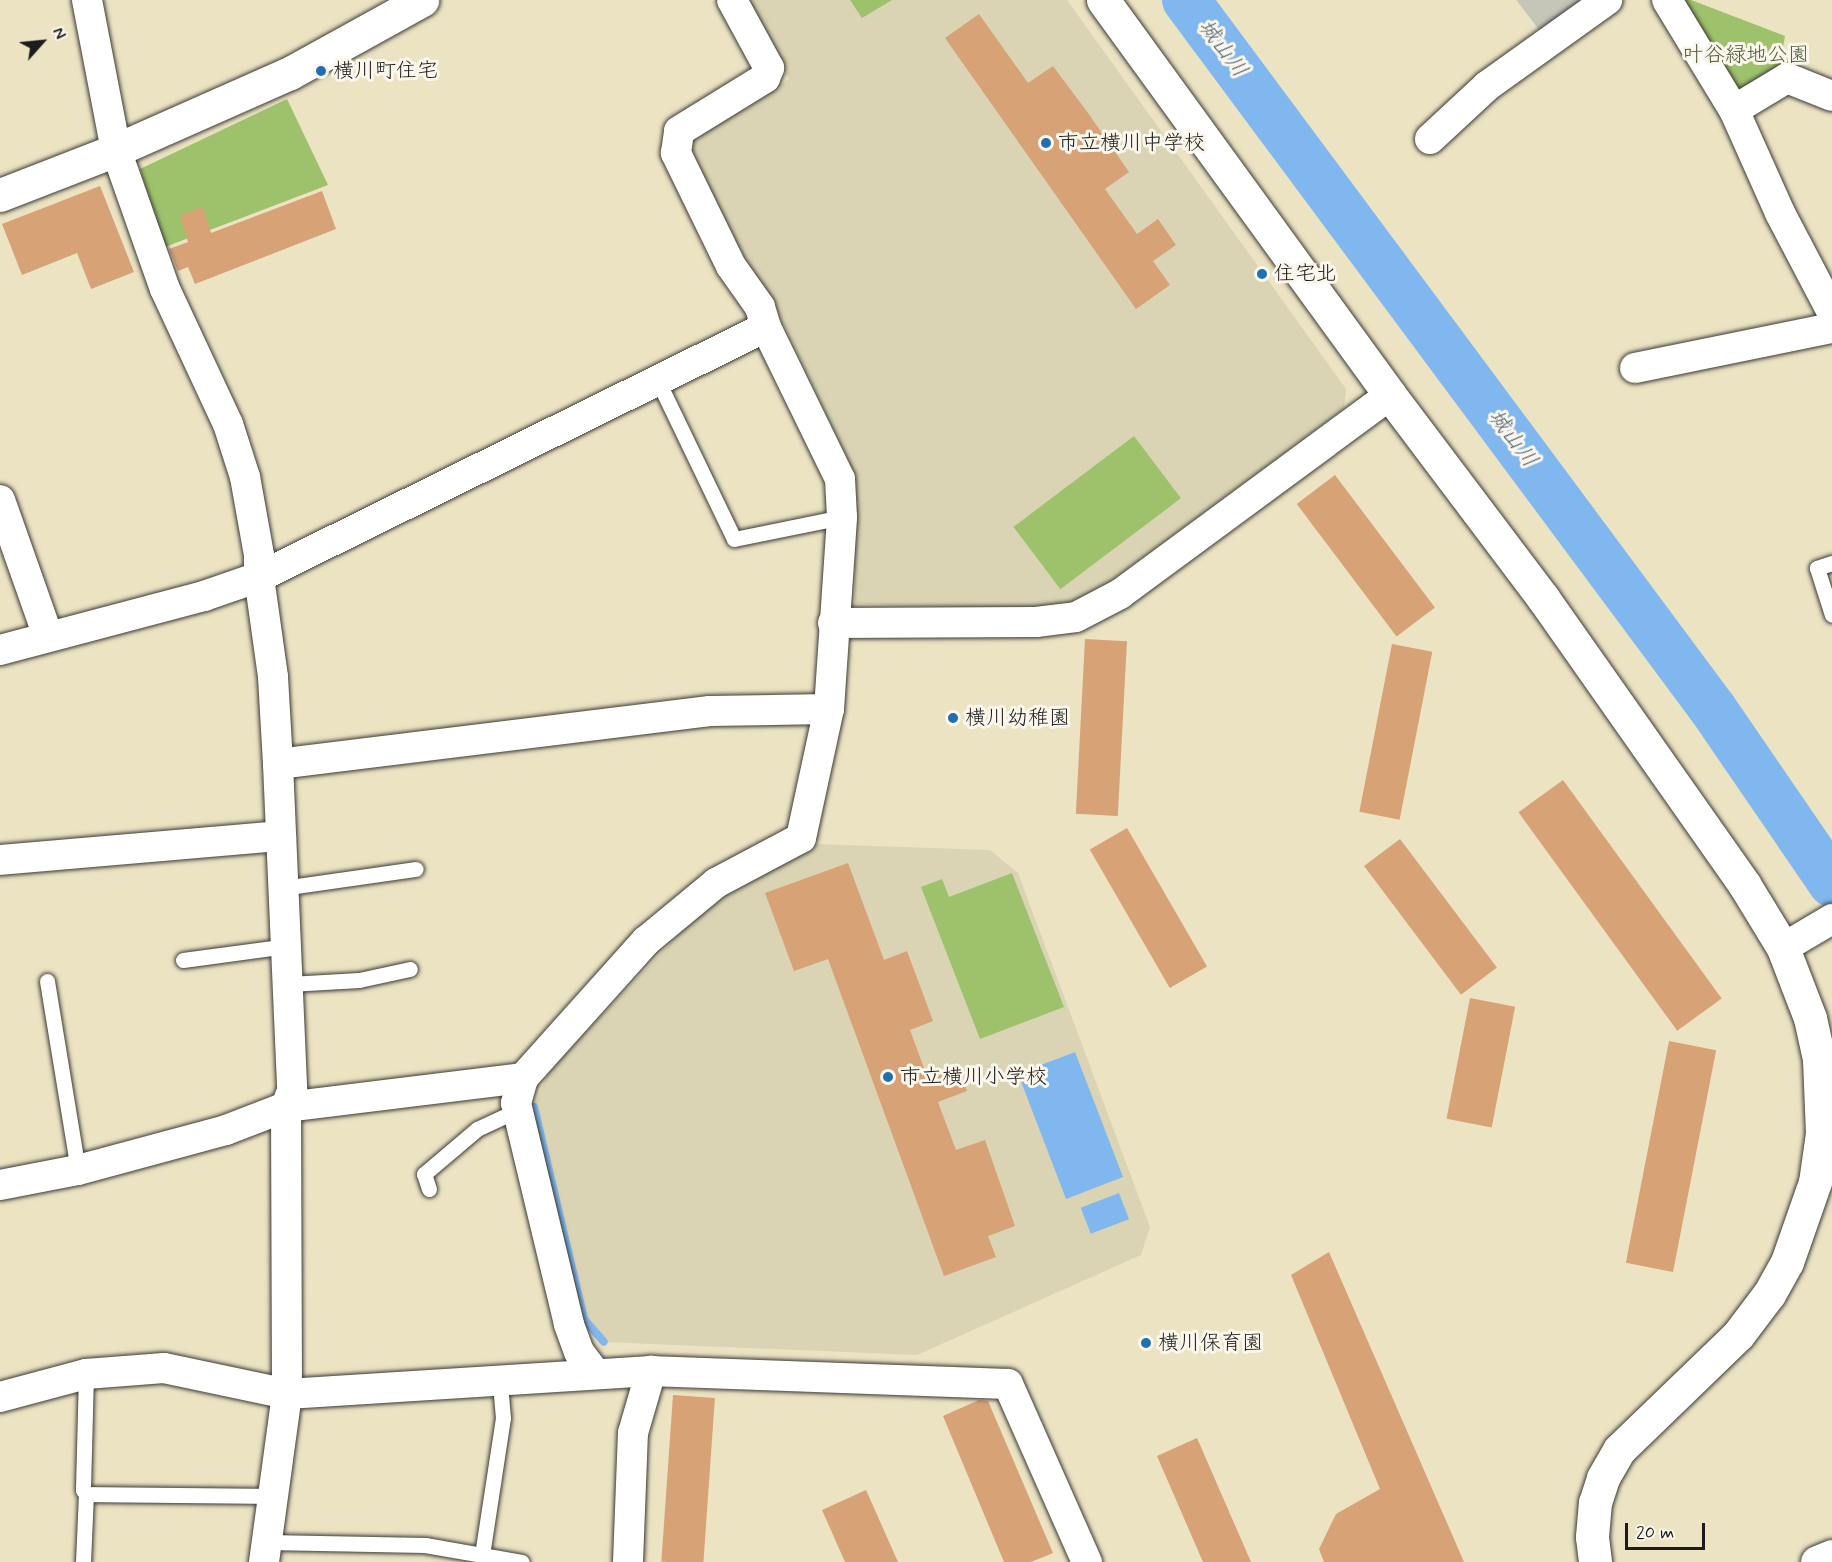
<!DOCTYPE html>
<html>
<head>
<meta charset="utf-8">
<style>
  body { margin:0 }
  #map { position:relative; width:1832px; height:1562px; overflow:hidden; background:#ece3c3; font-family:Mynerve,"Klee One",sans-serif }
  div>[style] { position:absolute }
  .built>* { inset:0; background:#dad4b4 }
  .industrial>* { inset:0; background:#c5c5b8 }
  .green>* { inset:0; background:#9ec26c; transform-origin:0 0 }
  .water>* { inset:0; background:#80b7ef; transform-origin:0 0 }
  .stream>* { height:8px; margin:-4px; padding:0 4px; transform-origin:4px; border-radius:4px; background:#80b7ef }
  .river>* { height:48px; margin:-24px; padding:0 24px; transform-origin:24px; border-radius:24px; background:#80b7ef }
  .building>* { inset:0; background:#d6a276; transform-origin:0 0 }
  .roads { filter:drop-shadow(0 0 2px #3b3a35) drop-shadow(0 0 2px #3b3a35) }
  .service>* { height:15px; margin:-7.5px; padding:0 7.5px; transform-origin:7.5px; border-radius:7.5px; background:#fff }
  .minor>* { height:30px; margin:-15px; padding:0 15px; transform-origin:15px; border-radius:15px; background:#fff }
  .tertiary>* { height:33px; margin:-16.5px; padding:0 16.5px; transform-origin:16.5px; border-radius:16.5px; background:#fff }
  .dots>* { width:16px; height:16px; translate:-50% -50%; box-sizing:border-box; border:3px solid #fbf7ec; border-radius:50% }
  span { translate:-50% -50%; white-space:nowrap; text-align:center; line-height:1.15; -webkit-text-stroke:6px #fbf7ec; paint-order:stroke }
  .park-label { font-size:21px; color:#505e3c }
  .poi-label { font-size:21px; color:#1c1c1c }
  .left { translate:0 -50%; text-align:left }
  .water-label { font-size:22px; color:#445a70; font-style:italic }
  .north { position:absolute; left:12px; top:12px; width:60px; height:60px; -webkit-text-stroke:4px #fbf7ec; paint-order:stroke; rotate:63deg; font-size:16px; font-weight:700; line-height:24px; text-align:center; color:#1c1c1c }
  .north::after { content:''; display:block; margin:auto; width:21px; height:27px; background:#1c1c1c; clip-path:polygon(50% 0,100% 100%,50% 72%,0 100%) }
  .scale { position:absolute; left:1625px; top:1523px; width:80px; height:27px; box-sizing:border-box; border:3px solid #1c1c1c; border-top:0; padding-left:8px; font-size:18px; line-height:21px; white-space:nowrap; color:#1c1c1c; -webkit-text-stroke:4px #fbf7ec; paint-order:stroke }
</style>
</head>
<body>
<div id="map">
  <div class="built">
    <i style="clip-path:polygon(747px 0,1067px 0,1346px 389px,1344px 409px,1101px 588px,1068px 605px,1031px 609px,855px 604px,855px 482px,847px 457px,769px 293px,741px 251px,693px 155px,694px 137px,789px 79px)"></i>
    <i style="clip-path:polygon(814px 844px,990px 850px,1018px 873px,1150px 1227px,1141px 1255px,917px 1355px,604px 1342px,584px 1319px,534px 1107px,549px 1071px,684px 929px,734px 886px)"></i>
  </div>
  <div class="industrial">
    <i style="clip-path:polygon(1516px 0,1586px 0,1541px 32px)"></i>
  </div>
  <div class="green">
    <i style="clip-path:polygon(850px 0,892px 0,862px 18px)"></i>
    <i style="clip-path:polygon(1677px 0,1691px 0,1785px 36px,1779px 71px,1736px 99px)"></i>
    <i style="clip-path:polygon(287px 99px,328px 185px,165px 247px,140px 169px)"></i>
    <i style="left:1134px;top:436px;width:78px;height:151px;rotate:53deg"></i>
    <i style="clip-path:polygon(1012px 873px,1064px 1007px,980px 1039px,921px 887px,942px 879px,949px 897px)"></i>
  </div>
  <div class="water">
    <i style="left:1075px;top:1052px;width:134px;height:61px;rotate:69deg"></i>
    <i style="left:1119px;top:1193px;width:28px;height:41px;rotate:69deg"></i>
  </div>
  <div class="stream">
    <i style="left:534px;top:1107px;width:218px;rotate:76.7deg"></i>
    <i style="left:584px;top:1319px;width:30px;rotate:49deg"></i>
  </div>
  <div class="river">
    <i style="left:1186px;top:0;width:883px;rotate:53.38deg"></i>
    <i style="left:1713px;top:709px;width:211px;rotate:55.6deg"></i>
  </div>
  <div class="building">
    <i style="clip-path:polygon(979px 14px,1028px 83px,1053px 66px,1088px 113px,1129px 172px,1105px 189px,1137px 234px,1158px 219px,1176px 245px,1153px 261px,1170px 285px,1136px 309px,945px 38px)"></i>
    <i style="clip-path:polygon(100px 186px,134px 272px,91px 289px,77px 253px,22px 275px,2px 224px)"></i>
    <i style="clip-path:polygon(322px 191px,336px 229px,195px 284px,188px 267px,178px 271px,169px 249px,188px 242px,180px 215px,203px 207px,211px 233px)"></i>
    <i style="left:1335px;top:475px;width:166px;height:48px;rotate:53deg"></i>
    <i style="left:1085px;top:639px;width:42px;height:175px;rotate:3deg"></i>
    <i style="left:1392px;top:644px;width:41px;height:171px;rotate:11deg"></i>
    <i style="left:1563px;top:780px;width:270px;height:55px;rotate:54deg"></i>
    <i style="left:1127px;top:828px;width:160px;height:43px;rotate:60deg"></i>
    <i style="left:1400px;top:839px;width:161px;height:45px;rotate:53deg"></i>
    <i style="clip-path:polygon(848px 863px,884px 960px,907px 951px,933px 1021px,910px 1030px,928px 1079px,958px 1068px,967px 1091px,938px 1102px,956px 1150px,985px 1140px,1015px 1226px,988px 1236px,996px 1257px,944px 1276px,828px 959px,794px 971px,765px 893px)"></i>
    <i style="left:1470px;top:998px;width:46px;height:123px;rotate:11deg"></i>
    <i style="left:1669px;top:1041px;width:48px;height:226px;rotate:11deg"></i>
    <i style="clip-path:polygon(1329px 1252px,1464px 1562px,1324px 1562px,1319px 1549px,1336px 1514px,1380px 1489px,1291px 1275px)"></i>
    <i style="left:673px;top:1395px;width:42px;height:167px;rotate:4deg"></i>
    <i style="clip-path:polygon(979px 1400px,988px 1401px,1053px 1553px,1031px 1562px,1004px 1562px,943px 1416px)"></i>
    <i style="clip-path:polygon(1197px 1438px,1251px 1562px,1203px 1562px,1157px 1456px)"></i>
    <i style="clip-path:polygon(866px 1490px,898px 1562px,845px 1562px,822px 1510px)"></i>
  </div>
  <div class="roads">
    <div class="service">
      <i style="left:658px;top:381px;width:175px;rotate:64.3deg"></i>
      <i style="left:734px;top:539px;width:110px;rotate:-11.5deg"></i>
      <i style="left:1832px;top:563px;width:16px;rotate:162deg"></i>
      <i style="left:1817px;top:568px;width:49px;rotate:72.3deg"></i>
      <i style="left:282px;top:888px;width:135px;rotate:-8.1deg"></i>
      <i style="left:183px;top:960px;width:104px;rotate:-7.7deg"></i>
      <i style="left:47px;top:981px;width:192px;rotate:80.7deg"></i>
      <i style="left:289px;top:984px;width:70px;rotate:-3.3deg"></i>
      <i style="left:359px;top:980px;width:52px;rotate:-12.2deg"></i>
      <i style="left:429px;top:1189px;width:16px;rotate:-108deg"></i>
      <i style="left:424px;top:1174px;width:70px;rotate:-40.3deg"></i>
      <i style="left:477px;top:1129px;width:45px;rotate:-24.9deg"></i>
      <i style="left:86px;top:1374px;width:116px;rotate:91.5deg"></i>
      <i style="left:83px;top:1490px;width:5px;rotate:53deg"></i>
      <i style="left:86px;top:1494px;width:185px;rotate:0.6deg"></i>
      <i style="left:267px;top:1542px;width:158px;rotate:1.1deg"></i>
      <i style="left:425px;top:1545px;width:98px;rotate:9.9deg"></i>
      <i style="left:482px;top:1555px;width:139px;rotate:-81.3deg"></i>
      <i style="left:503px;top:1418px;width:37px;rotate:-95deg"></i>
      <i style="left:83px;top:1562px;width:68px;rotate:-87.5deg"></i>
    </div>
    <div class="minor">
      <i style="left:87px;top:0;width:153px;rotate:79.1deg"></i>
      <i style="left:116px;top:150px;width:147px;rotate:70.6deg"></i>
      <i style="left:165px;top:289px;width:149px;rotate:65deg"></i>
      <i style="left:228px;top:424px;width:56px;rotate:72.2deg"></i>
      <i style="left:245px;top:477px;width:79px;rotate:79.8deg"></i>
      <i style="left:259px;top:555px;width:22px;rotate:90deg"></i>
      <i style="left:259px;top:577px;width:101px;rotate:82deg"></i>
      <i style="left:273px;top:677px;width:87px;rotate:86.7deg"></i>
      <i style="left:278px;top:764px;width:327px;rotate:87.5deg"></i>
      <i style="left:292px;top:1091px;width:17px;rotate:111deg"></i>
      <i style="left:286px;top:1107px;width:287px;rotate:89.8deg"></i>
      <i style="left:287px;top:1394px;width:170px;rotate:97.8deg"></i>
      <i style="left:1667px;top:0;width:129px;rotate:58.7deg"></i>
      <i style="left:1734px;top:110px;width:113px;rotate:65.9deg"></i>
      <i style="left:1780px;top:213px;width:112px;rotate:62.3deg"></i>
      <i style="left:1734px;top:110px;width:62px;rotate:-31.1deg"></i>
      <i style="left:1787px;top:78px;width:48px;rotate:21.8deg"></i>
      <i style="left:1430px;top:139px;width:78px;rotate:-42.9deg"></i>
      <i style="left:1487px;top:86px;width:148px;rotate:-35.6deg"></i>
      <i style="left:1635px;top:368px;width:201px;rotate:-11.5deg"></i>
      <i style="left:0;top:500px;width:144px;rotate:70.6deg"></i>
      <i style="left:833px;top:623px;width:203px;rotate:-0.3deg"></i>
      <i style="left:1036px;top:622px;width:40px;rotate:-7.1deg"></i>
      <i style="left:1076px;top:617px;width:50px;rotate:-27.6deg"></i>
      <i style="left:1120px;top:594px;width:335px;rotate:-36.4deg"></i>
      <i style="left:0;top:650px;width:211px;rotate:-14.8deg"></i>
      <i style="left:204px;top:596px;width:58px;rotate:-19.1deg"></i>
      <i style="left:259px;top:577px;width:565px;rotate:-26.25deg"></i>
      <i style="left:278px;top:764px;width:435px;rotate:-7deg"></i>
      <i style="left:710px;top:711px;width:119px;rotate:-1deg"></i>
      <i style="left:0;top:860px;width:282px;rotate:-4.9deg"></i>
      <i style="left:1783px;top:948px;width:57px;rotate:-30.6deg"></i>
      <i style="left:0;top:1185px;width:79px;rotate:-10.9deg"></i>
      <i style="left:78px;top:1170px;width:153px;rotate:-15.1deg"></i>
      <i style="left:226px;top:1130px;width:64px;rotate:-21deg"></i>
      <i style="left:286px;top:1107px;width:239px;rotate:-7deg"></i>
      <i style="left:595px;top:1373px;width:26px;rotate:-127deg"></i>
      <i style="left:579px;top:1352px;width:30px;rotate:-110deg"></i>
      <i style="left:569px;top:1324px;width:227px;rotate:-103.5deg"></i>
      <i style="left:516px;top:1103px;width:26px;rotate:-74deg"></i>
      <i style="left:523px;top:1078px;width:184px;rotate:-48.1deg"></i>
      <i style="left:646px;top:941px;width:91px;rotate:-39.6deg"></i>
      <i style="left:716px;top:883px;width:96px;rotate:-27.9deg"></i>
      <i style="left:801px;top:838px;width:132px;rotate:-77.8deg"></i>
      <i style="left:829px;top:709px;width:192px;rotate:-86.1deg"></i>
      <i style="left:842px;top:517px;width:38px;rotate:-93deg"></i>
      <i style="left:840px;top:479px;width:169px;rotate:-116deg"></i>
      <i style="left:766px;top:327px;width:21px;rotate:-107deg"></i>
      <i style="left:760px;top:307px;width:50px;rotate:-125.3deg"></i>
      <i style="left:731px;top:266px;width:126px;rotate:-116deg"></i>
      <i style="left:676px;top:153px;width:22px;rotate:-82deg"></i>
      <i style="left:679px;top:131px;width:101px;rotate:-31.6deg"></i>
      <i style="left:765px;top:78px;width:11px;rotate:-68deg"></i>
      <i style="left:769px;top:68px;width:77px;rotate:-118.6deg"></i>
      <i style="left:0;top:1397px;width:89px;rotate:-15deg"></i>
      <i style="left:86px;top:1374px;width:78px;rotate:-4.4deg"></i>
      <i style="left:164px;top:1368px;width:126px;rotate:11.9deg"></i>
      <i style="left:287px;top:1394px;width:365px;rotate:-3.6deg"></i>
      <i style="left:651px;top:1371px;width:357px;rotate:2.1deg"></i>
      <i style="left:1008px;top:1384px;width:195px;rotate:66.1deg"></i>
      <i style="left:628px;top:1562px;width:129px;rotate:-87.8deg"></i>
      <i style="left:633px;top:1433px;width:65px;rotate:-73.8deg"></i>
    </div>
    <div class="tertiary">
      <i style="left:1103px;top:0;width:488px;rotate:54deg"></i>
      <i style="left:1390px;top:395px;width:254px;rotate:53deg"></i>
      <i style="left:1543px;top:598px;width:350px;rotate:54.9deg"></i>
      <i style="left:1744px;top:884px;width:75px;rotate:58.6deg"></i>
      <i style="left:1783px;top:948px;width:75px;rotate:68.9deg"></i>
      <i style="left:1810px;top:1018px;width:42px;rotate:77.6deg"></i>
      <i style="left:1819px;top:1059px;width:74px;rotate:87.7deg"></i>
      <i style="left:1822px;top:1133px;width:49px;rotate:98.1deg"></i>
      <i style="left:1815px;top:1182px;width:85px;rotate:109.3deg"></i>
      <i style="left:1787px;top:1262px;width:37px;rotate:119deg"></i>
      <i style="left:1769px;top:1294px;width:51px;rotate:127.1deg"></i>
      <i style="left:1738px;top:1335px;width:165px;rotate:136deg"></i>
      <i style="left:1619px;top:1450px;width:32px;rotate:120deg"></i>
      <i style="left:1603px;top:1478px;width:25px;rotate:108deg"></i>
      <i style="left:1595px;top:1502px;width:35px;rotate:95deg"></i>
      <i style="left:1592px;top:1537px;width:25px;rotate:83deg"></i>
      <i style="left:0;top:195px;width:124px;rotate:-21.2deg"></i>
      <i style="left:116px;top:150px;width:190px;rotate:-23.9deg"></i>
      <i style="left:290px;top:73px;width:151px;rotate:-28.9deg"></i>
      <i style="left:1817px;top:1562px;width:16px;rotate:-22deg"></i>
    </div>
  </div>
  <div class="dots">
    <i style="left:321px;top:71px;background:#1f6fb2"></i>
    <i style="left:1046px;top:143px;background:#1f6fb2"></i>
    <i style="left:1262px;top:274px;background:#1f6fb2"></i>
    <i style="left:953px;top:718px;background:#1f6fb2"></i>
    <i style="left:888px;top:1077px;background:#1f6fb2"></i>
    <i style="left:1146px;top:1343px;background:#1f6fb2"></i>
  </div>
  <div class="park-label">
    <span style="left:1746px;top:55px">叶谷緑地公園</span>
  </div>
  <div class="poi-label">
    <span class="left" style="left:333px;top:71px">横川町住宅</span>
    <span class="left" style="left:1058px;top:143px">市立横川中学校</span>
    <span class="left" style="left:1274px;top:274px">住宅北</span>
    <span class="left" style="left:965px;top:718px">横川幼稚園</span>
    <span class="left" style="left:900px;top:1077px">市立横川小学校</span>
    <span class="left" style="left:1158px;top:1343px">横川保育園</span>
  </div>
  <div class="water-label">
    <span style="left:1222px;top:49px;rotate:53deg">城山川</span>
    <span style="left:1512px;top:439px;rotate:53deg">城山川</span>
  </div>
  <div class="north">N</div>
  <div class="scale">20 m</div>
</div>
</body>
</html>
